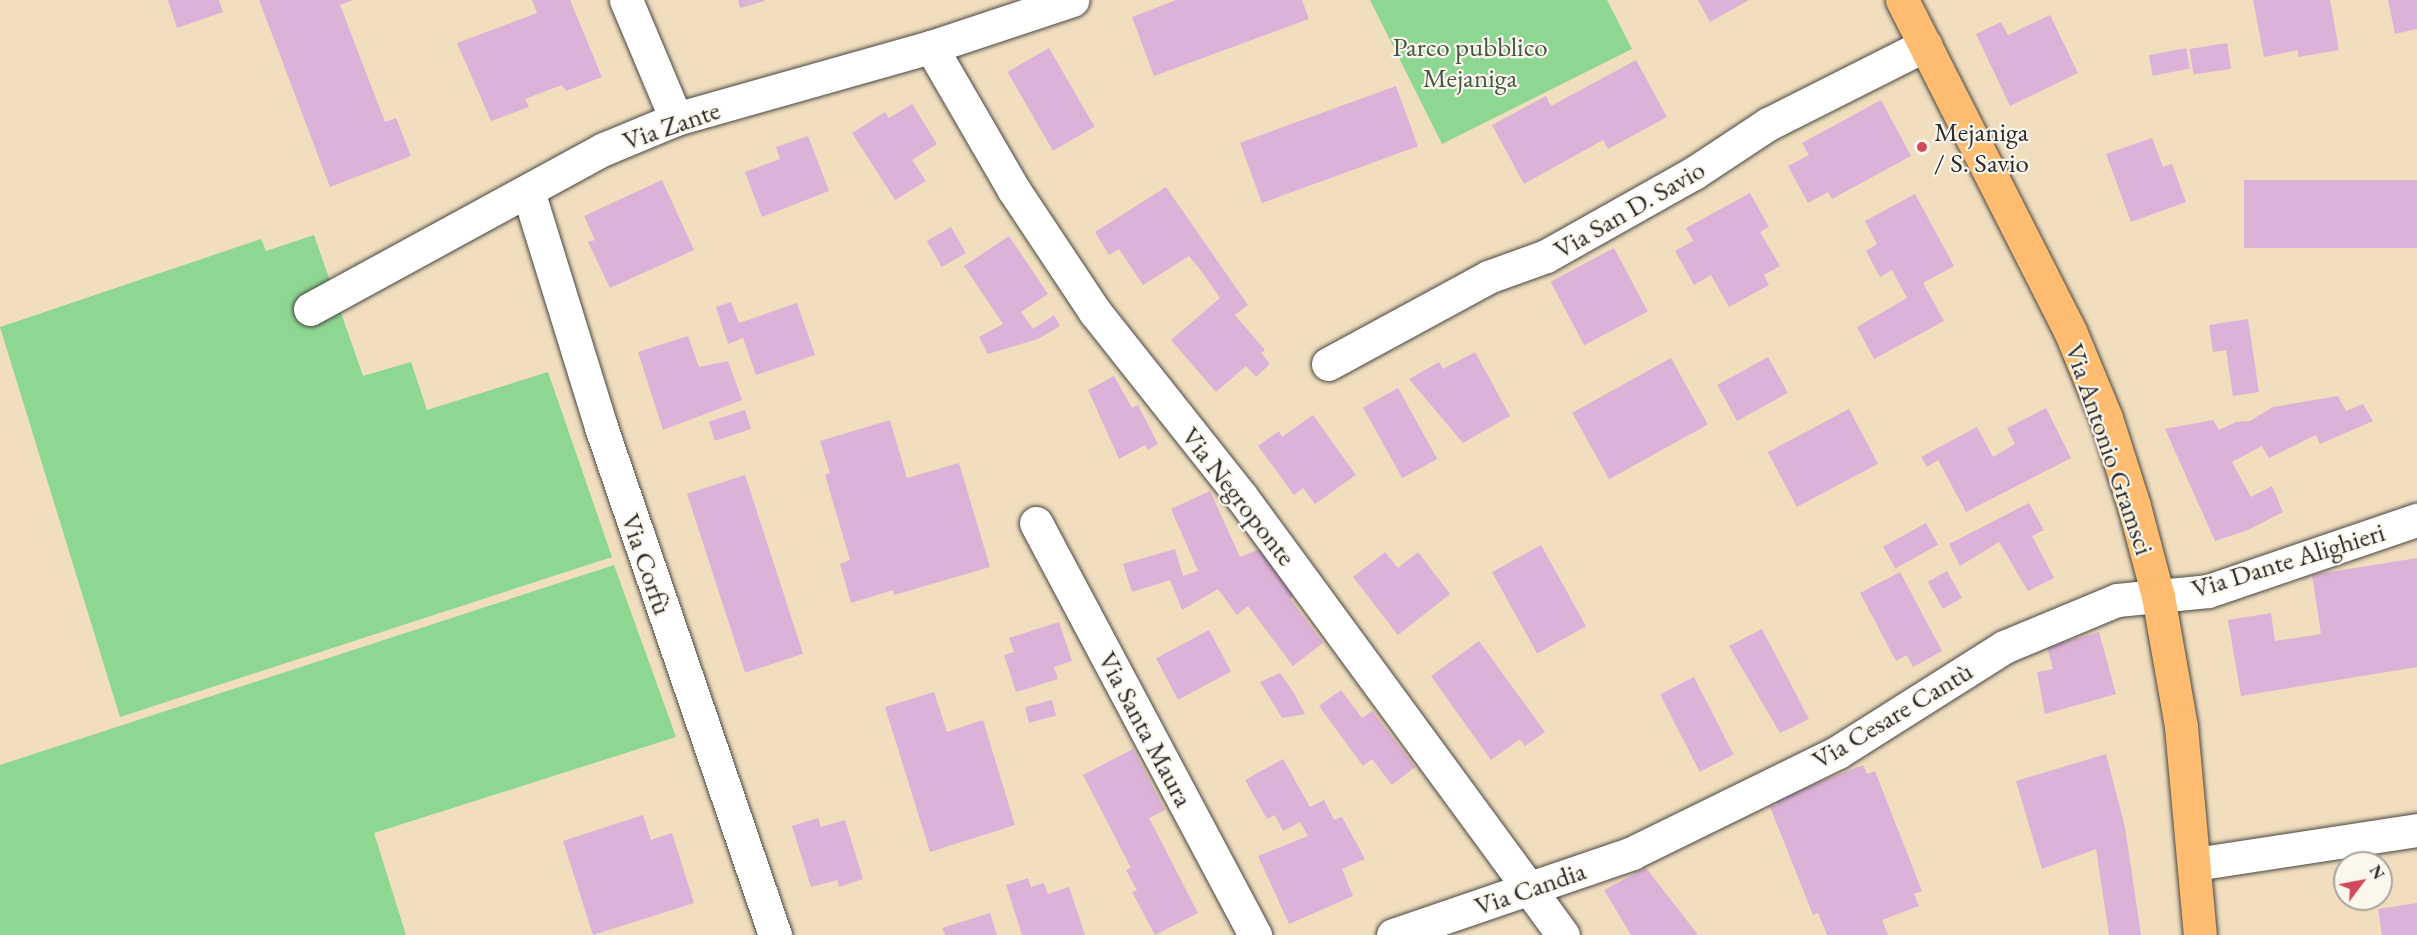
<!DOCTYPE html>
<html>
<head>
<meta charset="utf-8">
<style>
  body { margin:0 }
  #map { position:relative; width:2417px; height:935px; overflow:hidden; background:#f0debf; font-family:"EB Garamond",serif }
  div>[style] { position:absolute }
  .green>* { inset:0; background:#8ed793 }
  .building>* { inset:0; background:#ddb2d8; transform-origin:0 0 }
  .roads { filter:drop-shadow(0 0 2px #494641) drop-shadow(0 0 2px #494641) }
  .minor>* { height:33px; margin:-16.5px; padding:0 16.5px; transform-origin:16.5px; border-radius:16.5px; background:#fff }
  .major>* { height:33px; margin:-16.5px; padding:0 16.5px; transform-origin:16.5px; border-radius:16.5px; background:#fdbc70 }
  .dots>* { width:16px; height:16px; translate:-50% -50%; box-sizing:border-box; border:3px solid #fbf7ec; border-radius:50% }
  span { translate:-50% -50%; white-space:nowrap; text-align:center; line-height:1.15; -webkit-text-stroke:4.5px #fbf7ec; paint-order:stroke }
  .park-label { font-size:27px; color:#445645 }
  .street-label { font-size:27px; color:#2b2b2b }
  .poi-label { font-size:27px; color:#2b2b2b }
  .left { translate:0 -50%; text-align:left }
  .north { position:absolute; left:2333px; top:851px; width:60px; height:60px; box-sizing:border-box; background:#fbf7ec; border:2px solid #a8a59f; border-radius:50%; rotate:58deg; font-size:16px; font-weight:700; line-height:24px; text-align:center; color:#2b2b2b }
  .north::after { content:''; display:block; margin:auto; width:21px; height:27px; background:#d1495b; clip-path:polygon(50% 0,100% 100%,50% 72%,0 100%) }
</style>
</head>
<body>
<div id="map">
  <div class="green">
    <i style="clip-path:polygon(1370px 0,1607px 0,1632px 49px,1442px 144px)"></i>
    <i style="clip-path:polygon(314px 235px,363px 376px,411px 362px,427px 410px,548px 372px,612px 557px,120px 717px,0 327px,261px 239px,266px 251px)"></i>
    <i style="clip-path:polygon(614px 565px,676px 737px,374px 833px,406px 935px,0 935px,0 765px)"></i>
  </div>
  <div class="building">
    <i style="clip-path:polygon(168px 0,219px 0,223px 12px,177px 28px)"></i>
    <i style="clip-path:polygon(259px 0,353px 0,340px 5px,385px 122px,396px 118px,411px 156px,330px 187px)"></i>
    <i style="clip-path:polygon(532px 0,570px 0,602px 77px,566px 91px,562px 85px,525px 99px,529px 107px,491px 121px,457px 43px,537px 13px)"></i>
    <i style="clip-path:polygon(738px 0,764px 0,765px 1px,740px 8px)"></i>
    <i style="clip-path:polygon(1176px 0,1302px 0,1309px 19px,1154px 76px,1132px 17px)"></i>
    <i style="clip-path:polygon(1698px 0,1749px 0,1710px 22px)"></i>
    <i style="clip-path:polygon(2253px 0,2330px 0,2339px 50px,2298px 57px,2298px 50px,2264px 57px)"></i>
    <i style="clip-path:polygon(2388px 0,2417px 0,2417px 29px,2395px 34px)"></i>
    <i style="clip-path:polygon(2050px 15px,2078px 73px,2010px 106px,1976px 34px,2001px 22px,2008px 35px)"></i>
    <i style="left:2227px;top:43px;width:26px;height:38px;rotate:81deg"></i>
    <i style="left:1049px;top:48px;width:91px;height:48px;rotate:60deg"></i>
    <i style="left:2186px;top:48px;width:21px;height:38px;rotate:79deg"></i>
    <i style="clip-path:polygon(1636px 60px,1667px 117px,1608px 149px,1603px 140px,1524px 184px,1492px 125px,1546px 96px,1551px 106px)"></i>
    <i style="left:1396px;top:86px;width:64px;height:166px;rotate:70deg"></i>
    <i style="clip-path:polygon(1881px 100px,1911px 156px,1832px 199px,1828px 192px,1808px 203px,1788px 166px,1809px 155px,1802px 143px)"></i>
    <i style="clip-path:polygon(912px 104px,937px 144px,912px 160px,926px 181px,895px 200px,852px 133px,885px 112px,889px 118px)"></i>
    <i style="clip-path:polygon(808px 136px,829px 191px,762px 217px,745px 172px,780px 159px,776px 147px)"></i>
    <i style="clip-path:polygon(2152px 138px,2163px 167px,2172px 164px,2186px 202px,2131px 222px,2106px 154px)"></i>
    <i style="clip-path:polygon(662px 180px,694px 250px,610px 288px,588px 242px,595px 240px,584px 216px)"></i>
    <i style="left:2417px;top:180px;width:68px;height:173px;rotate:90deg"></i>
    <i style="clip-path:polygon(1166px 187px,1248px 305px,1235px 315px,1265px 350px,1261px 353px,1270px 364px,1256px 377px,1246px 366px,1216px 392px,1171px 340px,1220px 298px,1202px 272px,1189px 256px,1143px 285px,1119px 249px,1109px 255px,1095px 232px)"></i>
    <i style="clip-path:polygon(1750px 193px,1769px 227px,1760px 232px,1780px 266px,1764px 275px,1769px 285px,1729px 307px,1711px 275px,1694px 285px,1675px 251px,1693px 241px,1686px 228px)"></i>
    <i style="clip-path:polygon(1915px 194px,1954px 266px,1923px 283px,1944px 321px,1874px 359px,1857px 327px,1907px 298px,1892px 270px,1880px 277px,1866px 251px,1877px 244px,1865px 221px)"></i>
    <i style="left:951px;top:227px;width:30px;height:28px;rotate:60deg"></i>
    <i style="clip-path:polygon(1009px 236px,1048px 294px,1021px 312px,1033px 329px,1054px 315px,1060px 326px,1038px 339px,988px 354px,979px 337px,1003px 324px,964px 266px)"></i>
    <i style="left:1614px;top:248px;width:72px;height:72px;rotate:62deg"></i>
    <i style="clip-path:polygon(731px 302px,739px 323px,797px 303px,815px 355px,756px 375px,743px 338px,728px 344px,716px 307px)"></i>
    <i style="clip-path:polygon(2248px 319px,2259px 392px,2233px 396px,2226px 350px,2213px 352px,2209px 325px)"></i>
    <i style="clip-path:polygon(688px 336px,699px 367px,728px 361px,742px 400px,663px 430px,638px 352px)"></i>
    <i style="clip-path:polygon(1475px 352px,1510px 416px,1463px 443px,1409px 379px,1439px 362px,1443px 369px)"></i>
    <i style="left:1768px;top:357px;width:41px;height:58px;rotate:61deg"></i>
    <i style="left:1671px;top:358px;width:76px;height:113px;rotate:61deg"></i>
    <i style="clip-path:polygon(1114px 376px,1132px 408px,1138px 405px,1158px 444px,1148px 450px,1145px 445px,1119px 459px,1088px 390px)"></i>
    <i style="left:1398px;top:388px;width:81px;height:40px;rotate:61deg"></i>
    <i style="clip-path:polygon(2338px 396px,2346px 411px,2363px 404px,2373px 421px,2320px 444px,2316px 435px,2269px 458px,2262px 446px,2232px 462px,2251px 497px,2272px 486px,2283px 512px,2248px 530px,2215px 541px,2165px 429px,2213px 420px,2219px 430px,2236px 422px,2250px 421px,2273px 407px)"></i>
    <i style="clip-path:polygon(2046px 408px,2071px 458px,1966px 512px,1938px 460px,1927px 467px,1921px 457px,1977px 427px,1993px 457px,2015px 444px,2007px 428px)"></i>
    <i style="left:1849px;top:409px;width:62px;height:92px;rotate:62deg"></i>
    <i style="left:745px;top:410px;width:20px;height:38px;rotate:72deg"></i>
    <i style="clip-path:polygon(1313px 415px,1356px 475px,1315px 504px,1303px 488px,1294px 495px,1258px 446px,1279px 431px,1282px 437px)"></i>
    <i style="clip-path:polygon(890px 420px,907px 478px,959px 463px,990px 567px,894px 595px,893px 590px,851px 603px,840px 564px,850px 560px,825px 475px,830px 473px,820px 441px)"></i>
    <i style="left:745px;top:475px;width:188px;height:61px;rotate:72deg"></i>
    <i style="clip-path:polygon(1210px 491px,1240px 557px,1265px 547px,1299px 591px,1290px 599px,1323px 643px,1293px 666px,1248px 606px,1237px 615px,1218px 589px,1182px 610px,1170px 580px,1132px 592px,1123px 564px,1175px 549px,1183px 576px,1198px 571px,1171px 509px)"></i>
    <i style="clip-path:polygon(2029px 503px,2044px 530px,2032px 536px,2054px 578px,2028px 591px,1999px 542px,1960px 566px,1949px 544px)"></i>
    <i style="left:1926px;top:523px;width:25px;height:49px;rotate:61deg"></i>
    <i style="left:1541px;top:545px;width:93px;height:56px;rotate:61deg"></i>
    <i style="clip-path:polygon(1385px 552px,1398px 568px,1418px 552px,1450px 594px,1398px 635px,1353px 577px)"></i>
    <i style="clip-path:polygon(2417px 558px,2417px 667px,2241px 696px,2228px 620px,2271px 613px,2275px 641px,2321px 634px,2312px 575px)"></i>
    <i style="left:1947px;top:571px;width:31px;height:22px;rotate:61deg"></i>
    <i style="clip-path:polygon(1900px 572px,1942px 651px,1913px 667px,1907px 655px,1896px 661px,1860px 593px)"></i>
    <i style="clip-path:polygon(1059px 622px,1072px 661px,1054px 667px,1058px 679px,1016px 692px,1004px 655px,1014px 652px,1009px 638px)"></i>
    <i style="clip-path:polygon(1762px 629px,1809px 719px,1780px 733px,1729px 646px)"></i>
    <i style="left:1209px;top:630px;width:47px;height:60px;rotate:62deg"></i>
    <i style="clip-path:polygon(2099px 632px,2116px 694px,2045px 714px,2037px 672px,2053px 669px,2047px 647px)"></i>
    <i style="clip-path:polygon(1479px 641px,1545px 732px,1525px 746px,1520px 739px,1491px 760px,1431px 676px)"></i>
    <i style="clip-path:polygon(1280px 673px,1294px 693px,1305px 714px,1282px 718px,1260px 682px)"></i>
    <i style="left:1694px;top:677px;width:87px;height:38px;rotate:63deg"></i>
    <i style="clip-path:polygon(1341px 690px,1362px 718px,1372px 711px,1415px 767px,1392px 785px,1372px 759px,1363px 766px,1319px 706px)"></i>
    <i style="clip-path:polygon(934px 692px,947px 732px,983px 720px,1015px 825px,930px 852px,885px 707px)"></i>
    <i style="left:1052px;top:700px;width:16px;height:28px;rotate:75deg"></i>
    <i style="clip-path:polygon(1133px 749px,1165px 810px,1149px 818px,1198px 913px,1155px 935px,1132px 892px,1137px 890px,1126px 870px,1131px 868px,1083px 775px)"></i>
    <i style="clip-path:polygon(2106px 754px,2125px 827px,2141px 935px,2109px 935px,2096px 849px,2042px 869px,2016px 781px)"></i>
    <i style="clip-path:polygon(1283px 759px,1310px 807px,1324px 800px,1334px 820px,1342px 817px,1365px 859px,1342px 869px,1353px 896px,1289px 924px,1258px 856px,1308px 836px,1300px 822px,1283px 831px,1275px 815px,1267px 819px,1245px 780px)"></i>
    <i style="clip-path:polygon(1863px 765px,1867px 774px,1875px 771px,1922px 891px,1914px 894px,1919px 906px,1882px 920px,1888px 935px,1827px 935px,1818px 913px,1813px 915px,1770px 807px,1777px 805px,1775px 800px)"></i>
    <i style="clip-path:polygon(643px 815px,651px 840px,672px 833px,694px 903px,593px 935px,563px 841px)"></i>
    <i style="clip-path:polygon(818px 818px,821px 827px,845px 820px,863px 879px,839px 887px,837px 880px,811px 887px,792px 826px)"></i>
    <i style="clip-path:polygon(1646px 868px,1696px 932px,1697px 935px,1631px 935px,1604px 890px)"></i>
    <i style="clip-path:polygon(1028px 878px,1031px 887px,1044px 883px,1048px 894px,1069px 887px,1085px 935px,1022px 935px,1006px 885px)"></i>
    <i style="clip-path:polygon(2417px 903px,2417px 935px,2382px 935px,2378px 909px)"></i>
    <i style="clip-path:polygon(990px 913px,997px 935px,945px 935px,942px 928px)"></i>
  </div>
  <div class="roads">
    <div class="minor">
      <i style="left:626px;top:0;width:129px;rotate:67.2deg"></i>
      <i style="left:931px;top:47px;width:165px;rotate:59.9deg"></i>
      <i style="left:1014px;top:190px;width:146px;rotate:56.4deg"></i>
      <i style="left:1095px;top:312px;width:235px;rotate:51.6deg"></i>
      <i style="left:1241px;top:496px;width:544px;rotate:53.74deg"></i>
      <i style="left:528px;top:191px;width:247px;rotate:72.8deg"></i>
      <i style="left:601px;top:427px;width:537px;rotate:71.09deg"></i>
      <i style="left:310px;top:309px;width:335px;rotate:-28.6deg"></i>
      <i style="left:604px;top:149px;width:78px;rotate:-22.6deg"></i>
      <i style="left:676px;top:119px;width:265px;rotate:-15.8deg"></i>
      <i style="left:931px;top:47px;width:149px;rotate:-18.4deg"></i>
      <i style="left:1328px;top:364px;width:182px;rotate:-28.5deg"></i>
      <i style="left:1488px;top:277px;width:62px;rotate:-19.9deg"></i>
      <i style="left:1546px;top:256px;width:170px;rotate:-29.3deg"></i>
      <i style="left:1694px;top:173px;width:89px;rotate:-33.5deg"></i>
      <i style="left:1768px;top:124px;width:176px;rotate:-26.7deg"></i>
      <i style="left:1036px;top:523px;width:467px;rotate:62deg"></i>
      <i style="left:2195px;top:864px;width:225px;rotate:-8.7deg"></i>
      <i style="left:1393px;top:935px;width:253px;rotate:-18.9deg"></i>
      <i style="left:1632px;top:853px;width:229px;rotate:-26.1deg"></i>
      <i style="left:1838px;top:752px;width:196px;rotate:-32.3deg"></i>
      <i style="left:2004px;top:647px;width:122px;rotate:-22.6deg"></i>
      <i style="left:2117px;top:600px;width:91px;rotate:-5.6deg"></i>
      <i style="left:2208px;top:591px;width:221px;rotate:-18.8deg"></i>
    </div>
    <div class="major">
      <i style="left:1902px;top:0;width:371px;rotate:63.1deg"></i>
      <i style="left:2070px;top:331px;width:94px;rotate:67.5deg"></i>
      <i style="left:2106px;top:418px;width:92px;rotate:72.3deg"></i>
      <i style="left:2134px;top:506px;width:93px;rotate:75.1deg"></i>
      <i style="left:2158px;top:596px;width:133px;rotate:80deg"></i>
      <i style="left:2181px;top:727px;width:209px;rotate:84.8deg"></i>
    </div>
  </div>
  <div class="dots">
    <i style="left:1922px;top:147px;background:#d1495b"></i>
  </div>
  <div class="park-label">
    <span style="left:1470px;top:62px">Parco pubblico<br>Mejaniga</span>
  </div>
  <div class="street-label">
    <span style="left:671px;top:125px;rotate:-19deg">Via Zante</span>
    <span style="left:1629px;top:209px;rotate:-30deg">Via San D. Savio</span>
    <span style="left:2110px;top:449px;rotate:71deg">Via Antonio Gramsci</span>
    <span style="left:1239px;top:496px;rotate:52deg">Via Negroponte</span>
    <span style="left:2288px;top:560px;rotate:-17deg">Via Dante Alighieri</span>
    <span style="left:647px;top:564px;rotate:71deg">Via Corfù</span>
    <span style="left:1892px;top:715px;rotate:-31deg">Via Cesare Cantù</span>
    <span style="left:1146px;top:729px;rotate:62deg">Via Santa Maura</span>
    <span style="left:1530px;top:888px;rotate:-19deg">Via Candia</span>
  </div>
  <div class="poi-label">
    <span class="left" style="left:1934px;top:147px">Mejaniga<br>/ S. Savio</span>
  </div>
  <div class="north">N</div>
</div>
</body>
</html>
